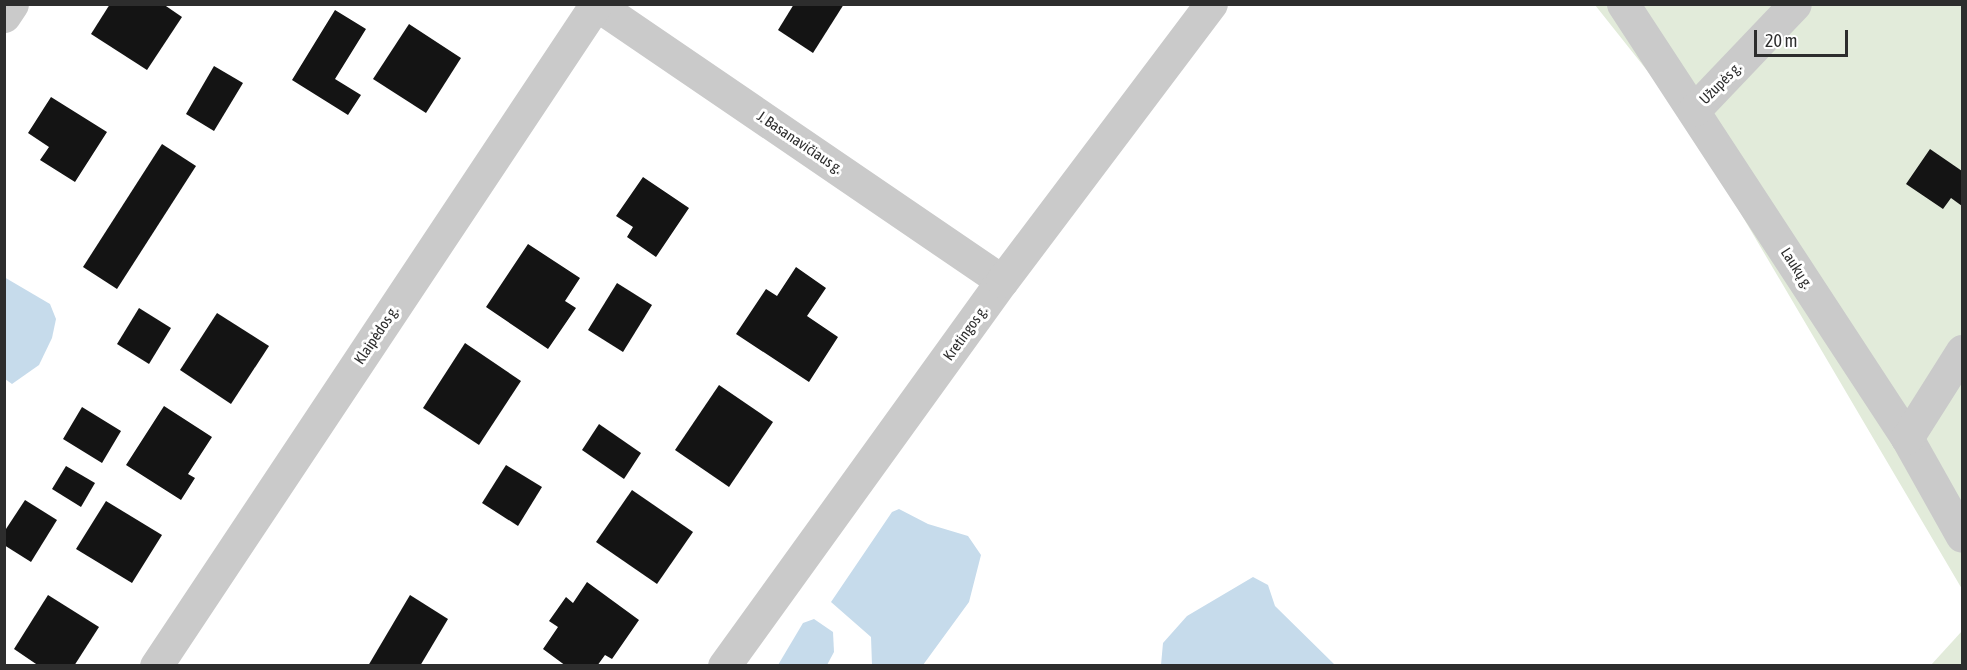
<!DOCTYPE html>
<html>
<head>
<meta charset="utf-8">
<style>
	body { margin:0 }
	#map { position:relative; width:1967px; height:670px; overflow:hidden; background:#fff; font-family:"Asap Condensed",sans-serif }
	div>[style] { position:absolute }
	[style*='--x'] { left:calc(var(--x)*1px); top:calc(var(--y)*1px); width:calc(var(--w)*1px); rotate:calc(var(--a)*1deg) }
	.green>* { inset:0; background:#e2ebda }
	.water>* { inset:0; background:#c6dbeb }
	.building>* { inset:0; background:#141414 }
	.minor>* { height:33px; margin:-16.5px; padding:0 16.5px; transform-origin:16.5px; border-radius:16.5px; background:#cacaca }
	span { translate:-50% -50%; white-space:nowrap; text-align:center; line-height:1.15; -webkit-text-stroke:6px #fff; paint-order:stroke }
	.street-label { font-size:15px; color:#2d2d2d }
	.frame { position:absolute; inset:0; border:6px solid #2d2d2d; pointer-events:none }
	.scale { position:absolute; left:1754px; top:30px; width:94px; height:27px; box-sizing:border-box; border:3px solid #2d2d2d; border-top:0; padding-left:8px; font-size:18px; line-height:21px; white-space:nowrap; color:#2d2d2d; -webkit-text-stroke:4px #fff; paint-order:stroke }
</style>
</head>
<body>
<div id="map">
	<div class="green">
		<div style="clip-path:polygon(1595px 5px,1962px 5px,1962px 589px,1684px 117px)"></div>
		<div style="clip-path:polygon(1962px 631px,1962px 665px,1931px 665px)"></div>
	</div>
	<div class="water">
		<div style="clip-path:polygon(4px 277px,50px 304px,56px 319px,52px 338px,39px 365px,12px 384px,5px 379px)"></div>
		<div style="clip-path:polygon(899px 509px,928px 524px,968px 536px,981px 555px,969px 602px,923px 665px,872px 665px,871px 637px,831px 602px,892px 512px)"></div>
		<div style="clip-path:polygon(1253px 577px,1268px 585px,1275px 606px,1335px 665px,1161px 665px,1163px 643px,1187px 616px)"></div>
		<div style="clip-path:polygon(814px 619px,833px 632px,834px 652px,827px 665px,778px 665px,803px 623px)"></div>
	</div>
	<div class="building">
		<div style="clip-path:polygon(110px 4px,163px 4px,182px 17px,147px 70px,91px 34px)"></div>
		<div style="clip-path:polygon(794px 4px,844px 4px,813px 53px,778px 30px)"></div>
		<div style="clip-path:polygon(335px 10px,366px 29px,335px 79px,361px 95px,348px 115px,292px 80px)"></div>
		<div style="clip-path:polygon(409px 24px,461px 58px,426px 113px,373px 79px)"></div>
		<div style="clip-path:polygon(214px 66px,243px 83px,214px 131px,186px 114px)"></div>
		<div style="clip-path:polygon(51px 97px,107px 132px,75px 182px,40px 160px,49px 147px,28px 133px)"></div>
		<div style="clip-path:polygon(162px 144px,196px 166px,117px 289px,83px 267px)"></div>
		<div style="clip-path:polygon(1930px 149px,1962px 171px,1962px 206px,1951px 198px,1943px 209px,1906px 184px)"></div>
		<div style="clip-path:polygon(643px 177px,689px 208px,656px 257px,627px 237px,633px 227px,616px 216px)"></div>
		<div style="clip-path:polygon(528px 244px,580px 278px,565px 301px,576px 308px,548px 349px,486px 307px)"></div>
		<div style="clip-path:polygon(796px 267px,826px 288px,807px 316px,838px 337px,809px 382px,736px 334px,766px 289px,777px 296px)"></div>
		<div style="clip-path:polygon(617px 283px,652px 305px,623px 352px,588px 330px)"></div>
		<div style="clip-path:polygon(139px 308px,171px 328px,149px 364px,117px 344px)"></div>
		<div style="clip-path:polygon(217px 313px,269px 346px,231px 404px,180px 370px)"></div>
		<div style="clip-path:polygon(465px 343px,521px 381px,479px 445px,423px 408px)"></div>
		<div style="clip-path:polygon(719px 385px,773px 422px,729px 487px,675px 450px)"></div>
		<div style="clip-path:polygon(164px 406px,212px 437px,188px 474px,195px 478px,181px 500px,126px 465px)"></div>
		<div style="clip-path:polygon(82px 407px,121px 431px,102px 463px,63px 439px)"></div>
		<div style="clip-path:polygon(599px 424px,641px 453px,624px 479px,582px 450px)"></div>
		<div style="clip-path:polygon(506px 465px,542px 487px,518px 526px,482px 503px)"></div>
		<div style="clip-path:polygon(66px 466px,95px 483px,81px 507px,52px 489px)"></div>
		<div style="clip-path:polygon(632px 490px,693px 532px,657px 584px,596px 542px)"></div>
		<div style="clip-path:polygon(25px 500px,57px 520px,31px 562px,4px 545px,4px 532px)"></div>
		<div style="clip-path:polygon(106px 501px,162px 535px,132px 583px,76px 549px)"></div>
		<div style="clip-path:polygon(587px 582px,639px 620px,612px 659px,605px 655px,597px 666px,566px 666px,543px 649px,558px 627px,549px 621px,566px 597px,573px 603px)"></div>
		<div style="clip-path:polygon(48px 595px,99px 627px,74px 666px,39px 666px,14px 649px)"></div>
		<div style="clip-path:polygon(410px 595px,448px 619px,420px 666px,368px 666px)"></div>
	</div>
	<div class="minor">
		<div style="--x:596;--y:4;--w:491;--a:34.3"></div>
		<div style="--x:1623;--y:4;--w:519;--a:56.8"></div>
		<div style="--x:1907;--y:438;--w:112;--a:60.7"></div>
		<div style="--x:4;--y:16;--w:14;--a:-56"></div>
		<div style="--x:1694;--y:110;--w:146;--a:-46.4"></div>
		<div style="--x:1907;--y:438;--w:103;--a:-57.7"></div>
		<div style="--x:156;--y:666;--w:795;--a:-56.39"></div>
		<div style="--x:724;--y:666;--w:475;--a:-54.2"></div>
		<div style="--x:1002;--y:281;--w:347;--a:-53"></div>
	</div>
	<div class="street-label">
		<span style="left:1720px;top:83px;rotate:-45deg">Užupės g.</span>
		<span style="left:800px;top:142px;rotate:34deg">J. Basanavičiaus g.</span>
		<span style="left:1797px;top:268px;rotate:57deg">Laukų g.</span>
		<span style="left:965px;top:333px;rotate:-54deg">Kretingos g.</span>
		<span style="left:376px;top:335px;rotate:-56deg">Klaipėdos g.</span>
	</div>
	<div class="frame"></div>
	<div class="scale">20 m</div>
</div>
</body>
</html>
